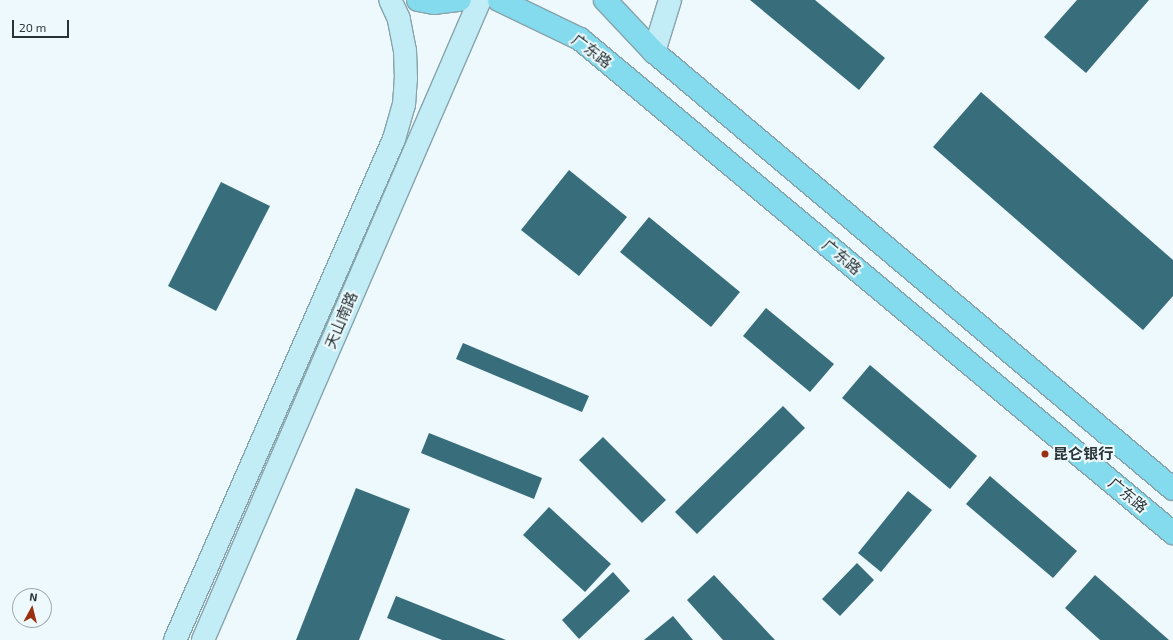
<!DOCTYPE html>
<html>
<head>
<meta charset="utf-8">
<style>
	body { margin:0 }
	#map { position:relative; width:1173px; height:640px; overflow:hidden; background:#edf9fc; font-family:"Exo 2","Noto Sans SC",sans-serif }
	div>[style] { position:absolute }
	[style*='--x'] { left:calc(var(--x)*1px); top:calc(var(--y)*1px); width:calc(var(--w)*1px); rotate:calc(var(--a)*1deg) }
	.building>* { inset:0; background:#386d7b }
	.roads { filter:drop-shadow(1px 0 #87a3ab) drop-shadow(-1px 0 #87a3ab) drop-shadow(0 1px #87a3ab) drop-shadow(0 -1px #87a3ab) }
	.secondary>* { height:22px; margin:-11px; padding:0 11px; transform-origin:11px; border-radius:11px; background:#c2edf7 }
	.primary>* { height:22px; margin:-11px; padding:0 11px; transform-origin:11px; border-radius:11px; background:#84dbee }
	.dots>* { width:11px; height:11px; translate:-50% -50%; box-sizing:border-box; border:2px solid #edf9fc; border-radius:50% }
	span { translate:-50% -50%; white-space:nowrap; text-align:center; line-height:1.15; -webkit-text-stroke:4px #edf9fc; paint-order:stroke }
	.street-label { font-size:15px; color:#283336 }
	.poi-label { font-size:15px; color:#283336; font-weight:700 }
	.left { translate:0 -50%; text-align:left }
	.north { position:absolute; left:12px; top:588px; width:40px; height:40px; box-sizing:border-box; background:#edf9fc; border:1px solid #9eaaad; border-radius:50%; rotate:7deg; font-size:11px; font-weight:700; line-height:16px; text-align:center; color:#283336 }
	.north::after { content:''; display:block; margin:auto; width:14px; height:18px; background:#993111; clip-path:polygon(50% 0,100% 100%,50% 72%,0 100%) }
	.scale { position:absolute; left:12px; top:20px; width:57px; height:18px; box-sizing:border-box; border:2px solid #283336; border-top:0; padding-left:5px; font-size:12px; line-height:14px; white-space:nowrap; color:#283336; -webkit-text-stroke:3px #edf9fc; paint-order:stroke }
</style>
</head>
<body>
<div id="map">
	<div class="building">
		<div style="clip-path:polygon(750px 0,815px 0,885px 58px,859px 90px)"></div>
		<div style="clip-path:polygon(1077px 0,1149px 0,1086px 73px,1044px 37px)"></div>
		<div style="clip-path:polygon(981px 92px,1173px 260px,1173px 296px,1143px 330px,933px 147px)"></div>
		<div style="clip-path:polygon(569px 170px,627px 217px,579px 276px,521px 230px)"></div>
		<div style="clip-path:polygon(221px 182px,270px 206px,216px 311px,168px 286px)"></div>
		<div style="clip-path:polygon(649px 217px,740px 292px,711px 327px,620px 252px)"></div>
		<div style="clip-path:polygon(766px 308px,834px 364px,810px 392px,743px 336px)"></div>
		<div style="clip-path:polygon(463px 343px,589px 396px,582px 412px,456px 359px)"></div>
		<div style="clip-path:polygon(870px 365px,977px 456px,950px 489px,842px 398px)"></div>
		<div style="clip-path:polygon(783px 406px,805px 428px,697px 534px,675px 512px)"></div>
		<div style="clip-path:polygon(429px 433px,542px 478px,534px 499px,421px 453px)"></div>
		<div style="clip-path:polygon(603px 437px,666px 500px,642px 523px,579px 460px)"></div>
		<div style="clip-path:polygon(990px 476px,1077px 551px,1053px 578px,966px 504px)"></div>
		<div style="clip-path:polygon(356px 488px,410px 509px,359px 640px,296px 640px)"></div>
		<div style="clip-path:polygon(908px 491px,932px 510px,881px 572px,858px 553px)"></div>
		<div style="clip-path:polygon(549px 507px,611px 564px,585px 592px,523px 535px)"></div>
		<div style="clip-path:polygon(857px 563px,874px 580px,840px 616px,822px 599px)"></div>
		<div style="clip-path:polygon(613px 572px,630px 591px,579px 639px,562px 620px)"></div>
		<div style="clip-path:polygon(714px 575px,775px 640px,723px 640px,687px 600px)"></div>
		<div style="clip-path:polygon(1095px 575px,1169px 640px,1100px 640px,1065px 608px)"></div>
		<div style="clip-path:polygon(396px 596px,506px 640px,442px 640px,387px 618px)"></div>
		<div style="clip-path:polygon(673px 616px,693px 640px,644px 640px)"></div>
	</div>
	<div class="roads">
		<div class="secondary">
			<div style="--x:654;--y:52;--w:54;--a:-72.9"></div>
			<div style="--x:175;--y:640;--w:547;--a:-66.39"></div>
			<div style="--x:394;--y:139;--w:35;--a:-74"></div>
			<div style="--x:404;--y:105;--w:26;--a:-86"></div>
			<div style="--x:406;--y:79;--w:28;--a:-92"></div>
			<div style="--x:405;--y:51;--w:33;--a:-101"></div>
			<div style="--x:399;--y:19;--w:21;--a:-115"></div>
			<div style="--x:203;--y:640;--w:697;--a:-66.6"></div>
		</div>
		<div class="primary">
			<div style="--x:418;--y:0;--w:16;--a:11"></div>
			<div style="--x:434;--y:3;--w:26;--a:-7"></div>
			<div style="--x:499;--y:0;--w:90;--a:25.7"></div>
			<div style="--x:580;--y:39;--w:772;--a:39.8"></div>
			<div style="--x:605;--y:0;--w:71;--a:46.7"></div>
			<div style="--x:654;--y:52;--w:678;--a:40.1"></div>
		</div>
	</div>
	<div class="dots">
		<div style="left:1045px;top:454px;background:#993111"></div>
	</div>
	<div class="street-label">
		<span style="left:592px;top:51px;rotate:37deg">广东路</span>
		<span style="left:842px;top:257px;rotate:40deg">广东路</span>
		<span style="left:341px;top:320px;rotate:-67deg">天山南路</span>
		<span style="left:1128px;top:495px;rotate:40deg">广东路</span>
	</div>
	<div class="poi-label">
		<span class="left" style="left:1053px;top:454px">昆仑银行</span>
	</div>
	<div class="north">N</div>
	<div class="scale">20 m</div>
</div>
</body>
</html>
